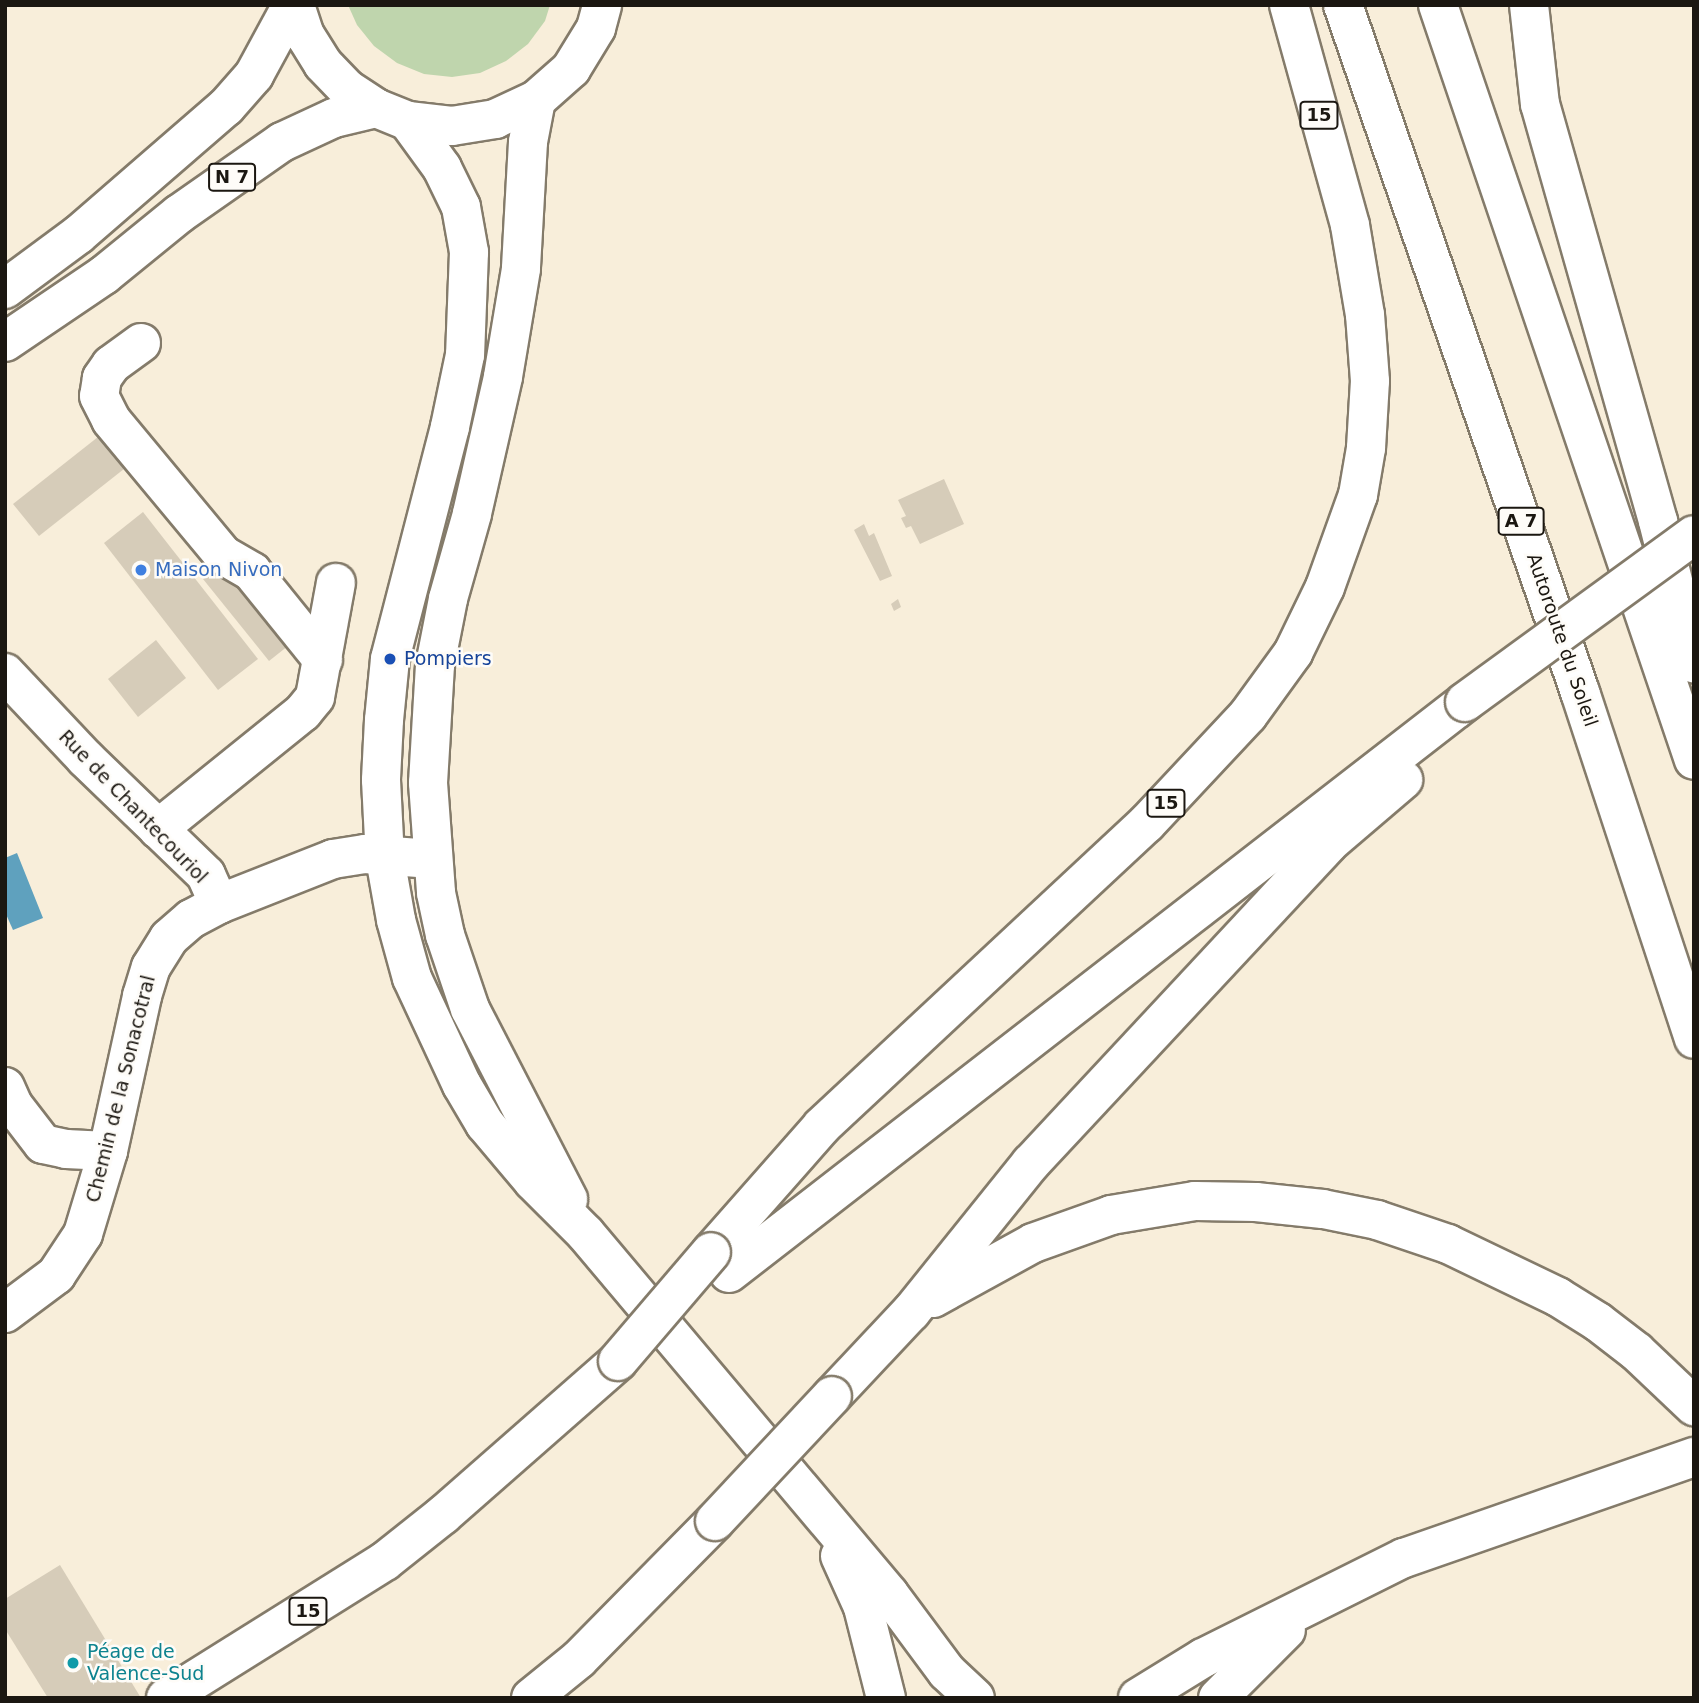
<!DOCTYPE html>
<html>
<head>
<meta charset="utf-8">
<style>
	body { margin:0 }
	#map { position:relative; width:1699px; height:1703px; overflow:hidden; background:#f8eeda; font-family:"DejaVu Sans",sans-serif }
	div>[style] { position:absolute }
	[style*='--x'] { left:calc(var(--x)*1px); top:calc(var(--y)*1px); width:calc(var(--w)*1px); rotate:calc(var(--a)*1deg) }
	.green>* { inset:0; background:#bfd5ad }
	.water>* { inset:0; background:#5fa1be }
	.building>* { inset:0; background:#d6ccb9 }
	.roads { filter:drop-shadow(2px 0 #847b6a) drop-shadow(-2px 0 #847b6a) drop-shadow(0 2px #847b6a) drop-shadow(0 -2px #847b6a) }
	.minor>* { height:38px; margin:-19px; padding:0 19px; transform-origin:19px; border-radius:19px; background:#fff }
	.major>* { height:38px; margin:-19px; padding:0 19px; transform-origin:19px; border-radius:19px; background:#fff }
	.highway>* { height:38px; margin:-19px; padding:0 19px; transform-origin:19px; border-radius:19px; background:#fff }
	.bridges { filter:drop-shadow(2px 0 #847b6a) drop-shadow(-2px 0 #847b6a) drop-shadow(0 2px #847b6a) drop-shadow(0 -2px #847b6a) }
	.highway-bridge>* { height:38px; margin:-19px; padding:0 19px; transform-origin:19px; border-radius:19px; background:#fff }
	.dots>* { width:19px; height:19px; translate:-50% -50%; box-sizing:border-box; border:4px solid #fefcf8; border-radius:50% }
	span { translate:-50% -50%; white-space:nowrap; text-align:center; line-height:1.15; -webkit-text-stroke:5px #fefcf8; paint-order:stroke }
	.shield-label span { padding:2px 5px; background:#fefcf8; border:2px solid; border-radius:5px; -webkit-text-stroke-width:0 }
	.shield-label { font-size:18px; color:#1b1711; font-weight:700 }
	.shop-label { font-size:19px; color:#366cbe }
	.left { translate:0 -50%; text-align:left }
	.street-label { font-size:19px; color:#1b1711 }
	.transit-label { font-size:19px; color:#164399 }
	.culture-label { font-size:19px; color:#0d838f }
	.frame { position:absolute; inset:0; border:7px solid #1b1711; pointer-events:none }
</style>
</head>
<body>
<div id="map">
	<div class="green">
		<div style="clip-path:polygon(348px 5px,550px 5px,545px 21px,528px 44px,506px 61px,480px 73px,452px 77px,424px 74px,397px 63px,374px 46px,357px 25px)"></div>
	</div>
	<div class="water">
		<div style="clip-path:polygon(17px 853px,43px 918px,13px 930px,5px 912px,5px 858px)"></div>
	</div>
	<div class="building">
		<div style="clip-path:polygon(103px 433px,129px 465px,39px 536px,13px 504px)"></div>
		<div style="clip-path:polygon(944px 479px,964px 524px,920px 544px,911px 526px,906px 528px,901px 518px,906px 516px,898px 500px)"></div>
		<div style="clip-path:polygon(143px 512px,258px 659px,218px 690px,104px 543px)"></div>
		<div style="clip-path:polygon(864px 524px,869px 536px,874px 533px,892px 576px,880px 581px,854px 530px)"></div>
		<div style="clip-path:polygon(227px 559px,293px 642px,269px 661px,203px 579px)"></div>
		<div style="clip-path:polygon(898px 599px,901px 607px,894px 611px,891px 604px)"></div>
		<div style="clip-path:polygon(156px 640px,186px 678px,138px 717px,108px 679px)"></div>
		<div style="clip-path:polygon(60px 1565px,141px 1698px,48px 1698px,5px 1629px,5px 1599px)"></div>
	</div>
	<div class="roads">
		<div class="minor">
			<div style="--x:141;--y:343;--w:37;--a:144"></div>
			<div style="--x:111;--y:365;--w:16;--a:125"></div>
			<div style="--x:102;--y:378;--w:18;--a:99"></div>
			<div style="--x:99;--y:396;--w:27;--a:63"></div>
			<div style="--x:111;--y:420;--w:175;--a:50.3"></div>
			<div style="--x:223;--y:555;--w:34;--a:30"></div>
			<div style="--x:252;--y:572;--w:113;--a:51.1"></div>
			<div style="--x:5;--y:673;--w:117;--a:46.7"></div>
			<div style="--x:85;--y:758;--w:168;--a:44"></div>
			<div style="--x:206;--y:875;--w:32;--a:66"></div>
			<div style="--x:158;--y:829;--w:186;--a:-38.9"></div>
			<div style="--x:303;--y:712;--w:19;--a:-51"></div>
			<div style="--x:315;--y:697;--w:116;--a:-79.6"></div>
			<div style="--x:5;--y:1087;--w:20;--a:66"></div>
			<div style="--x:13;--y:1105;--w:49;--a:52.4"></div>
			<div style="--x:43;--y:1144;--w:24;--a:12"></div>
			<div style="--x:66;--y:1149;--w:42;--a:2.7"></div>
			<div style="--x:5;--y:1313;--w:64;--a:-36.7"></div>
			<div style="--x:56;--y:1275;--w:49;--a:-56.6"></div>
			<div style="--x:83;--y:1234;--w:87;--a:-73.2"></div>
			<div style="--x:108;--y:1151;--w:159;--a:-77.6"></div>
			<div style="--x:142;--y:996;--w:30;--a:-73"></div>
			<div style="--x:151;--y:967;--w:34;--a:-58"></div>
			<div style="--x:169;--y:938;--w:29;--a:-41"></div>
			<div style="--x:191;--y:919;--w:32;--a:-28"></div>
			<div style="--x:219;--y:904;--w:123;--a:-21.5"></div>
			<div style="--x:333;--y:859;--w:32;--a:-9"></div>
			<div style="--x:365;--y:854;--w:67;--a:4.3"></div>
		</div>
		<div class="major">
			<div style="--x:295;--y:5;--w:32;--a:72"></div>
			<div style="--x:305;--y:35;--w:34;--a:58"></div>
			<div style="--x:323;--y:64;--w:35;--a:46"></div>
			<div style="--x:347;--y:89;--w:35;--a:33"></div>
			<div style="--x:376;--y:108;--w:35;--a:22"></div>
			<div style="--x:408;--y:121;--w:44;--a:6.5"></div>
			<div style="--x:452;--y:126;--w:44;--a:-9.2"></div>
			<div style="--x:495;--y:119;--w:45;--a:-24.9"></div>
			<div style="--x:536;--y:100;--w:47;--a:-41.5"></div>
			<div style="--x:571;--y:69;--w:48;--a:-58.6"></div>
			<div style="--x:596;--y:28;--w:24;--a:-75"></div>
			<div style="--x:536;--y:100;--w:43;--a:100.8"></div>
			<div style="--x:528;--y:142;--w:127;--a:93.2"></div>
			<div style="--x:521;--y:269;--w:109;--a:99.5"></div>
			<div style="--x:503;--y:377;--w:140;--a:102.8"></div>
			<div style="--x:472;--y:514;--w:88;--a:105.8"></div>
			<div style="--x:448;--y:599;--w:67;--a:101.1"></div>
			<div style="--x:435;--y:665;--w:118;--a:93.4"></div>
			<div style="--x:428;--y:783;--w:110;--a:85.8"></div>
			<div style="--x:436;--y:893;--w:43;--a:77.9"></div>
			<div style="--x:445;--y:935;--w:78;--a:71.3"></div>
			<div style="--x:470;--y:1009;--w:214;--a:62.7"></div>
			<div style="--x:408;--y:121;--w:58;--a:54.1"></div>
			<div style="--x:442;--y:168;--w:43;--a:64"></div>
			<div style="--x:461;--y:207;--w:46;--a:79.9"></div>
			<div style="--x:469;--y:252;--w:103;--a:92.2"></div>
			<div style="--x:465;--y:355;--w:74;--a:101.8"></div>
			<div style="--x:450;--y:427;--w:240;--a:104.5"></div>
			<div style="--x:390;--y:659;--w:61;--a:95.6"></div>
			<div style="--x:384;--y:720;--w:60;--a:92.9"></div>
			<div style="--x:381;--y:780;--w:78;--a:87.1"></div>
			<div style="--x:385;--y:858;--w:63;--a:79.9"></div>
			<div style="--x:396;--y:920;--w:60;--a:74.6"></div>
			<div style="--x:412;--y:978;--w:118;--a:65"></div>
			<div style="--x:462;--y:1085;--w:45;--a:59.5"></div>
			<div style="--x:485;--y:1124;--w:75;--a:49.9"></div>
			<div style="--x:533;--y:1181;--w:74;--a:45"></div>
			<div style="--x:585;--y:1233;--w:472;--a:49.9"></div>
			<div style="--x:889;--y:1594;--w:97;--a:53.4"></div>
			<div style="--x:947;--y:1672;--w:38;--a:43"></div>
			<div style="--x:5;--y:289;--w:91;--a:-36.5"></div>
			<div style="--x:78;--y:235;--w:196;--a:-40.9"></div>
			<div style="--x:226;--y:107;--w:43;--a:-48.8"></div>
			<div style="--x:254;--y:75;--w:80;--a:-61.5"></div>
			<div style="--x:5;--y:342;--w:120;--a:-34.1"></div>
			<div style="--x:104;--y:275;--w:97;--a:-39.1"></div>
			<div style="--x:179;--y:214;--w:126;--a:-35"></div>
			<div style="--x:282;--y:142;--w:57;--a:-24.8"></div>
			<div style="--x:334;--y:118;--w:43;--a:-13.4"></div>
			<div style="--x:840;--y:1556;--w:56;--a:65.7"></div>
			<div style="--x:863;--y:1607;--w:94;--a:75.8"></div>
			<div style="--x:1138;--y:1698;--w:76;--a:-31.6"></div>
			<div style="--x:1203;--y:1658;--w:225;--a:-26.5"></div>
			<div style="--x:1404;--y:1558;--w:307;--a:-19.2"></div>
			<div style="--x:1218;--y:1698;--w:96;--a:-45"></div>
		</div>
		<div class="highway">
			<div style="--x:1343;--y:5;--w:727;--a:70.97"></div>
			<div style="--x:1580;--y:692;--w:365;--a:71.8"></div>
			<div style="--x:1438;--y:5;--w:797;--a:71.27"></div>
			<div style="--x:1529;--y:5;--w:100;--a:83.7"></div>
			<div style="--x:1540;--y:104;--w:433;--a:74.2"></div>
			<div style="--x:1658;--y:521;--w:147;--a:75.9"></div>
			<div style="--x:711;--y:1252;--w:168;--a:-48.6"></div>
			<div style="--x:822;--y:1126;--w:443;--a:-43"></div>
			<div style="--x:1146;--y:824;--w:149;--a:-46.9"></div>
			<div style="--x:1248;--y:715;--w:77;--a:-54"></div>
			<div style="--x:1293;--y:653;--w:73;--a:-64.1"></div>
			<div style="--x:1325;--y:587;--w:98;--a:-70.3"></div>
			<div style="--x:1358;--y:495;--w:48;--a:-80.3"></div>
			<div style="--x:1366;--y:448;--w:67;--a:-86.6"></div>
			<div style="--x:1370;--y:381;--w:66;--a:-94.3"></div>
			<div style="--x:1365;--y:315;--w:91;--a:-99.5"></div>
			<div style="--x:1350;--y:225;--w:228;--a:-105.5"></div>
			<div style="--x:729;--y:1273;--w:932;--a:-37.8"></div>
			<div style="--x:933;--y:1298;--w:114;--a:-28.8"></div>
			<div style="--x:1033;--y:1243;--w:83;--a:-19.7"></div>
			<div style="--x:1111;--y:1215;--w:85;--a:-9.5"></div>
			<div style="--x:1195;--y:1201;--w:61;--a:0.9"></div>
			<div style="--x:1256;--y:1202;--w:67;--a:6"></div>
			<div style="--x:1323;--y:1209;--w:55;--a:11.5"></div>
			<div style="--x:1377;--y:1220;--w:75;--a:18.7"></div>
			<div style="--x:1448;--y:1244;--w:122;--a:25.7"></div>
			<div style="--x:1558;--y:1297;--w:47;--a:32"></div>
			<div style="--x:1598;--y:1322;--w:49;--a:37.6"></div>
			<div style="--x:1637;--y:1352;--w:79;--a:43.5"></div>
			<div style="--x:832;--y:1396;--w:115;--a:-46.8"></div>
			<div style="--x:911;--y:1312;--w:191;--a:-51.2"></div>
			<div style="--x:1031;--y:1163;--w:436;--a:-47"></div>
			<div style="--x:1328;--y:844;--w:99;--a:-40.5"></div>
			<div style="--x:166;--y:1698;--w:258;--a:-32"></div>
			<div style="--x:385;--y:1561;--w:74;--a:-38.4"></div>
			<div style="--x:443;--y:1515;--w:233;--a:-41.3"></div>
			<div style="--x:531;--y:1698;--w:62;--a:-39.1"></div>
			<div style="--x:579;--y:1659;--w:194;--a:-45.4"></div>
		</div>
	</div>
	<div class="bridges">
		<div class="highway-bridge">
			<div style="--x:1465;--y:702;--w:283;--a:-36.1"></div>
			<div style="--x:618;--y:1361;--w:143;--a:-49.5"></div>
			<div style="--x:715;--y:1521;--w:171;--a:-46.9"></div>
		</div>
	</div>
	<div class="dots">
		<div style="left:141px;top:570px;background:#3f7fe0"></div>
		<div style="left:390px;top:659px;background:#1a4fb4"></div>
		<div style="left:73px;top:1663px;background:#0f9aa8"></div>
	</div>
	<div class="shield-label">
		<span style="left:1319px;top:115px">15</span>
		<span style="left:232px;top:177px">N 7</span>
		<span style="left:1521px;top:521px">A 7</span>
		<span style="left:1166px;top:803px">15</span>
		<span style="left:308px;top:1611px">15</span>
	</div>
	<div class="shop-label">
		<span class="left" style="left:155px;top:570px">Maison Nivon</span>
	</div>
	<div class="street-label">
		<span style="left:1562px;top:640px;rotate:71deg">Autoroute du Soleil</span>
		<span style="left:133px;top:807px;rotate:46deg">Rue de Chantecouriol</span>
		<span style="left:121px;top:1089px;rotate:-76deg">Chemin de la Sonacotral</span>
	</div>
	<div class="transit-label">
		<span class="left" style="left:404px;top:659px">Pompiers</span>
	</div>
	<div class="culture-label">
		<span class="left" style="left:87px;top:1663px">Péage de<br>Valence-Sud</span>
	</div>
	<div class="frame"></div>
</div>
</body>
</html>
